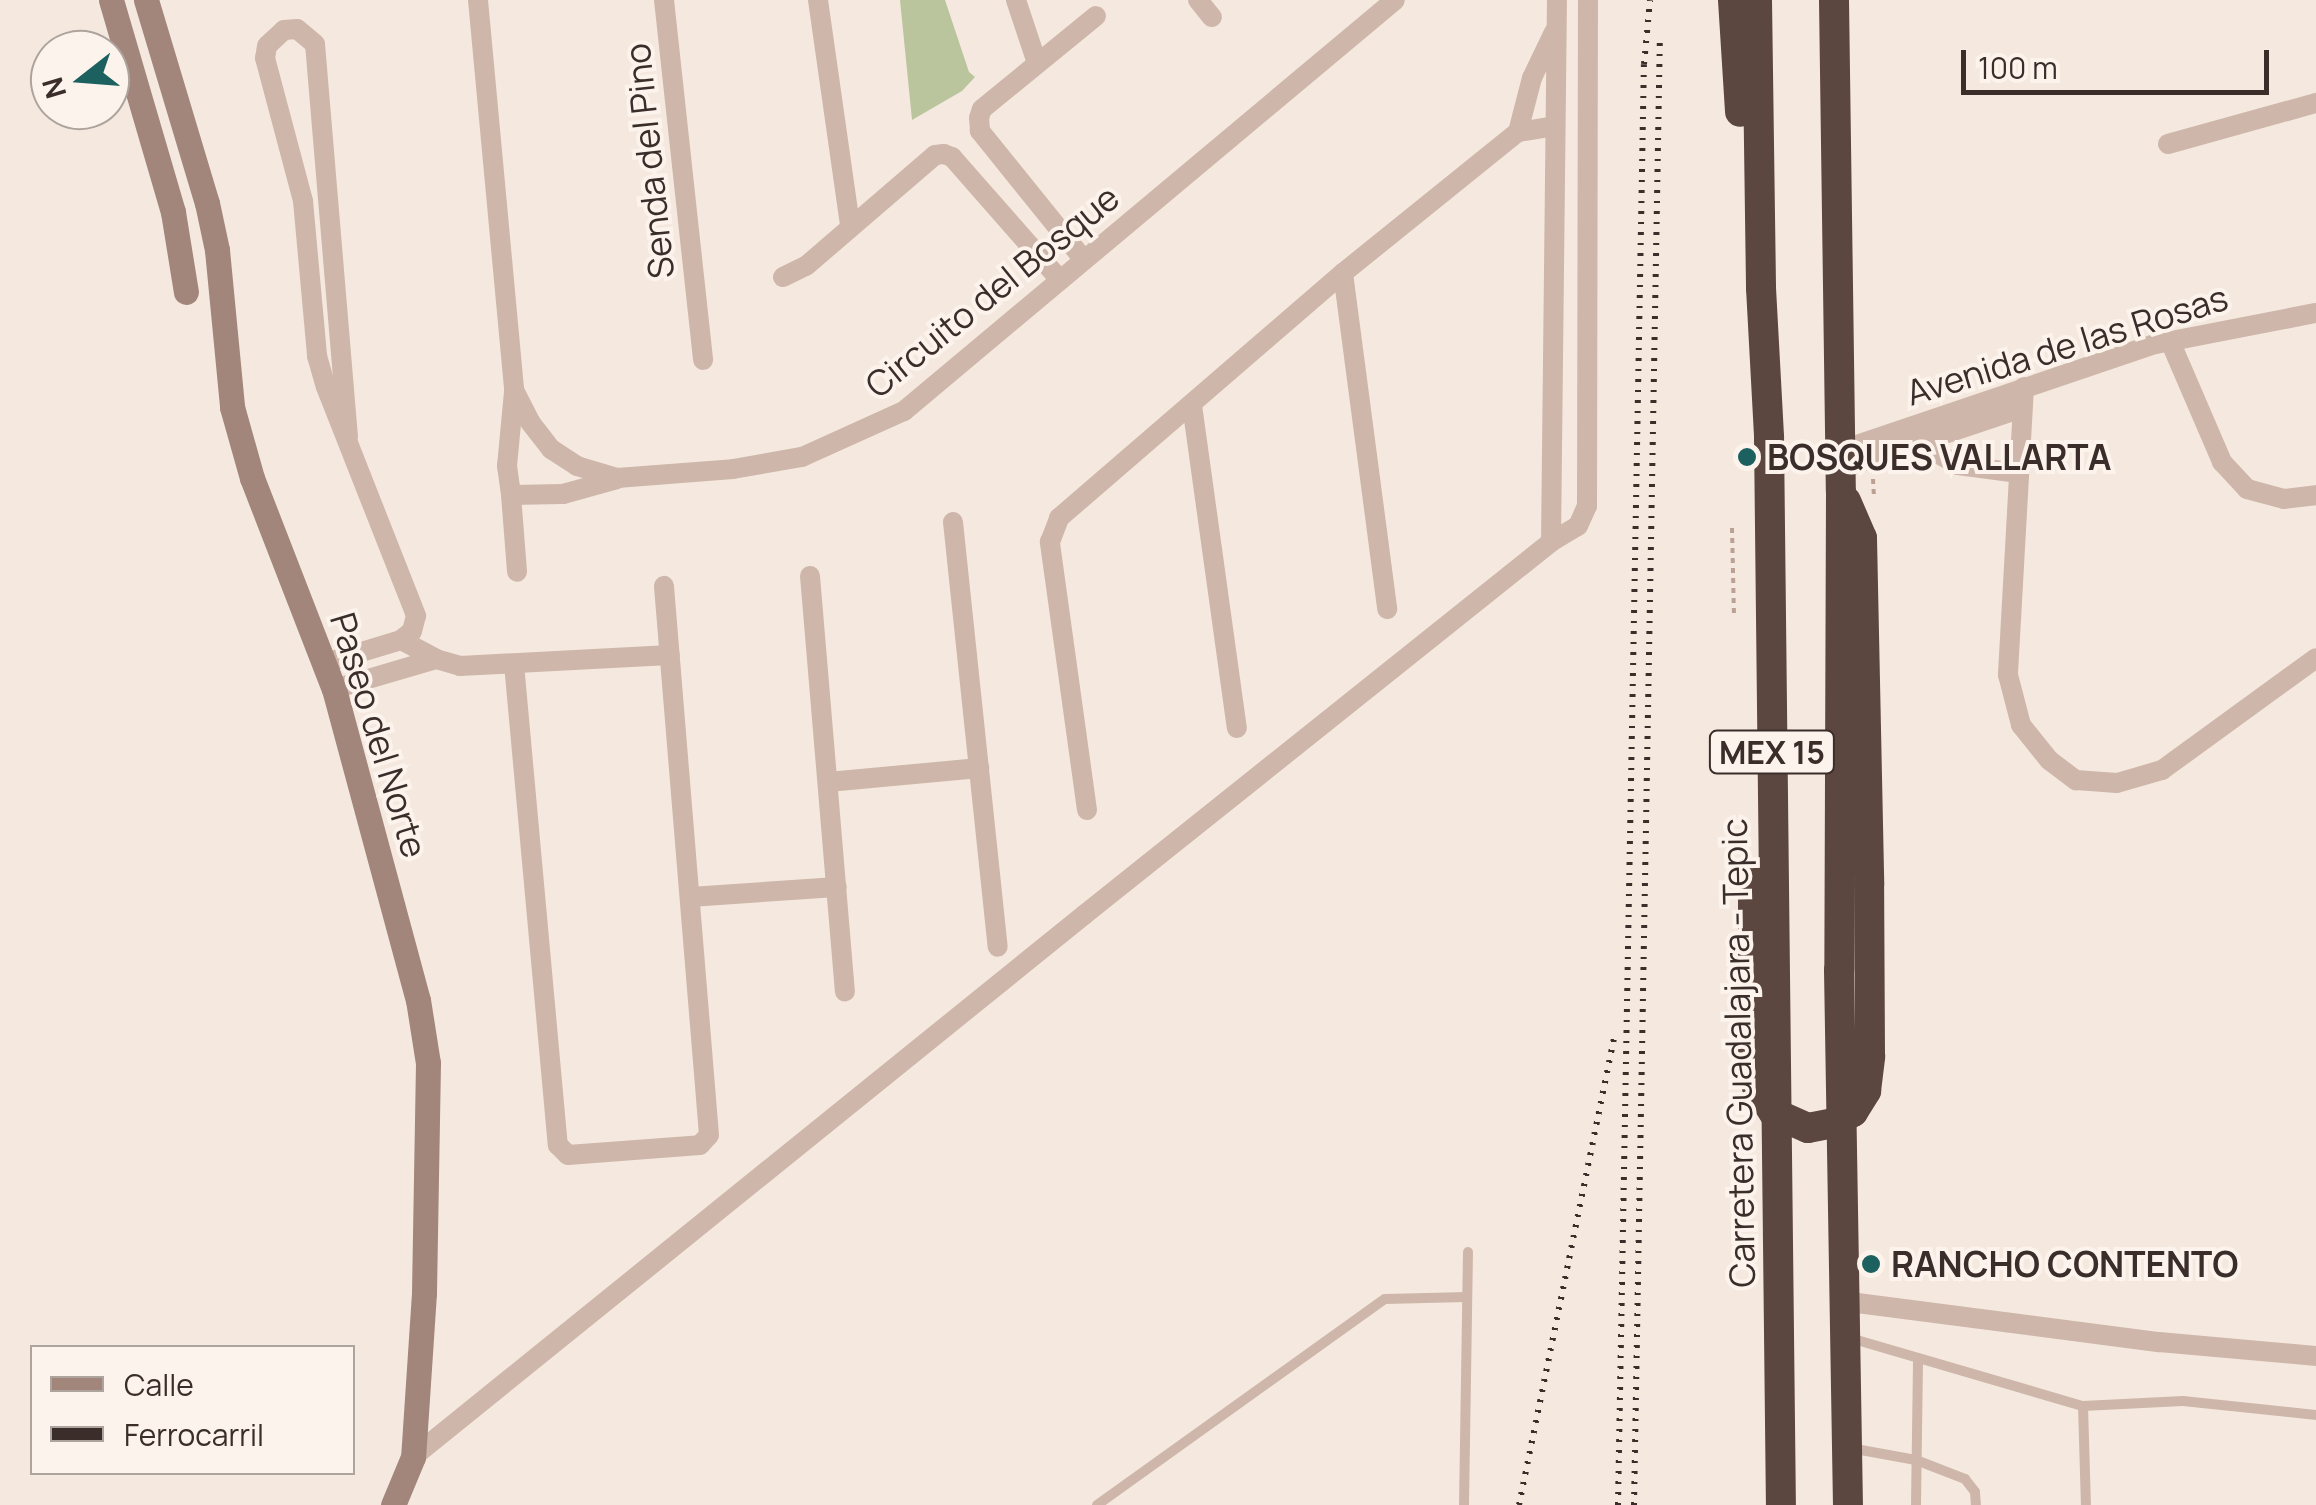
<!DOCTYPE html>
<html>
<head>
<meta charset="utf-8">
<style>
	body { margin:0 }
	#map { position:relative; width:2316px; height:1505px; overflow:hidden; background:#f5e9df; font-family:Manrope,sans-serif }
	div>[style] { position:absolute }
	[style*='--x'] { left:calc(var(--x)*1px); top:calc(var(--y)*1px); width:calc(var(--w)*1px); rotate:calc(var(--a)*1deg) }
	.green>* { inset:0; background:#bbc59d }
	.path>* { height:4px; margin-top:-2px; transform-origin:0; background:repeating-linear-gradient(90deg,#baa194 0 5px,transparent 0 10px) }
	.lane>* { height:10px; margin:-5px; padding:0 5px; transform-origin:5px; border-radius:5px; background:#ceb7aa }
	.street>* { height:20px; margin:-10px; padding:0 10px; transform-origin:10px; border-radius:10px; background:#ceb7aa }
	.secondary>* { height:25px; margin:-12.5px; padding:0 12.5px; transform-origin:12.5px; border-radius:12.5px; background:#a2867b }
	.highway>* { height:30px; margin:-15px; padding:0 15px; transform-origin:15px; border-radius:15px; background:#5c4740 }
	.rail>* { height:6px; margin-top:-3px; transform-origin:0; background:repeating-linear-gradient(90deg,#3b2e2a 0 2.5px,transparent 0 10.5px) }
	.highway-bridge>* { height:30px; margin:-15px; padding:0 15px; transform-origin:15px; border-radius:15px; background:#5c4740 }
	.dots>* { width:28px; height:28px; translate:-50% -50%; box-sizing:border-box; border:5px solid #fbf3ec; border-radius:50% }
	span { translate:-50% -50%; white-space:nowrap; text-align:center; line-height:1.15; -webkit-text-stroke:8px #fbf3ec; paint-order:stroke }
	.shield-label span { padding:2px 8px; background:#fbf3ec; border:2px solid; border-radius:8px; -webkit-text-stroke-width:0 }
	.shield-label { font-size:32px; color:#3b2e2a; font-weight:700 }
	.street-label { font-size:35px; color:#3b2e2a }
	.poi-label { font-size:35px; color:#3b2e2a; font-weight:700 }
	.left { translate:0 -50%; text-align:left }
	.legend { position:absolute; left:30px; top:1345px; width:325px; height:130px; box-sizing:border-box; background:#fbf3ec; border:2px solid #aea49e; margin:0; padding:12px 18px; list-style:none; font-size:30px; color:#3b2e2a }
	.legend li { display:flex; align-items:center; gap:20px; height:50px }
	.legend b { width:50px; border:2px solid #aea49e }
	.north { position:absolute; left:30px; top:30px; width:100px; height:100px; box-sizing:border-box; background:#fbf3ec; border:2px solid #aea49e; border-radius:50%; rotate:253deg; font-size:28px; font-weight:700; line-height:40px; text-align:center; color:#3b2e2a }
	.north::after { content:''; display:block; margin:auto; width:35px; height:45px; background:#1c605f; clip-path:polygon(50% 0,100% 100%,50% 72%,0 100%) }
	.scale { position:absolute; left:1961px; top:50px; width:308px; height:45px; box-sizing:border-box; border:5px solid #3b2e2a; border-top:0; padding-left:12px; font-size:30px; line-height:35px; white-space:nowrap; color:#3b2e2a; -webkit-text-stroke:8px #fbf3ec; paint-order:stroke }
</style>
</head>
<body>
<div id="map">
	<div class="green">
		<div style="clip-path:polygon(900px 0,945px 0,969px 72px,975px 77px,962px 91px,912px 120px)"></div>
	</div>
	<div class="path">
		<div style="--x:1873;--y:479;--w:20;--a:87"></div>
		<div style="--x:1732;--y:528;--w:86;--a:88.7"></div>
	</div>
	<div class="lane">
		<div style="--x:1850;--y:1338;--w:243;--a:16.3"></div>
		<div style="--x:2083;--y:1406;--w:100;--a:-2.9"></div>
		<div style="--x:2183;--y:1401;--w:134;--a:6"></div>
		<div style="--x:2083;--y:1406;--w:99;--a:88.3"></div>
		<div style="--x:1850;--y:1448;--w:67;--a:10.3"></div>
		<div style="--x:1916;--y:1460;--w:53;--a:21.2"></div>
		<div style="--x:1965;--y:1479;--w:16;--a:52"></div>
		<div style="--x:1975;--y:1492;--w:13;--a:86"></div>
		<div style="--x:1097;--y:1505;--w:354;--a:-35.6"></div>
		<div style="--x:1385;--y:1299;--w:82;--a:-1.4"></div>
		<div style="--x:1464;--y:1505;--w:253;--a:-89.1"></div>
		<div style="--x:1916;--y:1505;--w:147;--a:-89.2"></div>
	</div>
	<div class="street">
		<div style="--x:478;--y:0;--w:392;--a:84.7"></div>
		<div style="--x:514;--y:390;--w:36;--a:63"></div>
		<div style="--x:530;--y:422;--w:34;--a:52"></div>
		<div style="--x:551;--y:449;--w:31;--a:33"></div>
		<div style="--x:577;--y:466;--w:42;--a:16.7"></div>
		<div style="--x:617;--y:478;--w:116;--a:-4.4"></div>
		<div style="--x:733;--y:469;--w:70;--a:-9.9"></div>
		<div style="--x:802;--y:457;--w:112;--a:-24.3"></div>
		<div style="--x:904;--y:411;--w:640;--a:-39.93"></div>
		<div style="--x:664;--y:0;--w:362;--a:83.8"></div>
		<div style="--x:818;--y:0;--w:227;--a:81.9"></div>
		<div style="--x:1016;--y:0;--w:66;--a:71.6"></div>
		<div style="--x:1198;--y:0;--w:22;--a:51"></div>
		<div style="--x:1518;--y:132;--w:56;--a:-75.5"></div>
		<div style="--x:1532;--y:78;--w:51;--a:-64.4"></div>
		<div style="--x:2168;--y:144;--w:154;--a:-15.5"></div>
		<div style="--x:1084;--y:260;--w:166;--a:-128.9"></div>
		<div style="--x:980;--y:131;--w:13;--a:-94"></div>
		<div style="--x:979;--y:118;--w:9;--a:-72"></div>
		<div style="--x:982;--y:109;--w:147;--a:-39.2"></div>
		<div style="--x:1343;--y:273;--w:339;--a:82.5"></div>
		<div style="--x:783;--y:277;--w:25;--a:-26"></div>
		<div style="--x:806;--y:266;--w:170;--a:-40.7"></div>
		<div style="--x:935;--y:155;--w:9;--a:-6"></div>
		<div style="--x:944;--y:154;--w:9;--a:21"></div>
		<div style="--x:952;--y:157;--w:164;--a:48.7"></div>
		<div style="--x:2170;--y:341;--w:132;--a:66.7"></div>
		<div style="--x:2222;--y:462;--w:37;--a:47"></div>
		<div style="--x:2247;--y:489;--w:38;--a:15"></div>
		<div style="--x:2284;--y:499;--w:32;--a:-7"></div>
		<div style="--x:2024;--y:387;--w:288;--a:93.2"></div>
		<div style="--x:2008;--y:675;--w:52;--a:75.4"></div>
		<div style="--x:2021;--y:725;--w:45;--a:51.3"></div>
		<div style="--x:2049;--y:760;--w:34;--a:37"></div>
		<div style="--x:2076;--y:780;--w:41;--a:4.2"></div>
		<div style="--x:2117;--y:783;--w:47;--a:-16.1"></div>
		<div style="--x:2162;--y:770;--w:190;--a:-36"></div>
		<div style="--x:514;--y:392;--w:74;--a:95.4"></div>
		<div style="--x:507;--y:466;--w:29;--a:82"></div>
		<div style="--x:511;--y:495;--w:52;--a:-1.1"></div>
		<div style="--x:563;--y:494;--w:56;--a:-15.5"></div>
		<div style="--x:1192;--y:405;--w:326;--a:82.1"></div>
		<div style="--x:348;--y:437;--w:394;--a:-94.8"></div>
		<div style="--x:315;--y:44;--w:23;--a:-140"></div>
		<div style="--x:297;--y:29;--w:13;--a:176"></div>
		<div style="--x:284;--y:30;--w:23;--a:137"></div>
		<div style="--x:267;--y:46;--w:12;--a:99"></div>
		<div style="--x:265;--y:58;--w:148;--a:75.1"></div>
		<div style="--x:303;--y:201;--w:156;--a:84.8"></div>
		<div style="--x:317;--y:356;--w:32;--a:74"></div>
		<div style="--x:326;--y:387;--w:246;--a:68.5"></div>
		<div style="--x:416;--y:616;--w:16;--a:105"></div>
		<div style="--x:412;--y:631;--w:14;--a:141"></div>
		<div style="--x:1919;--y:443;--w:45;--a:29.4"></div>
		<div style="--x:1958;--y:465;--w:61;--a:7.6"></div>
		<div style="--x:1839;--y:451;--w:335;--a:-18.7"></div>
		<div style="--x:2156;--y:344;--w:163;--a:-11"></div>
		<div style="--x:1840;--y:469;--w:192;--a:-18.5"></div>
		<div style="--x:511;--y:495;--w:77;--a:85.5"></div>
		<div style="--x:953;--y:522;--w:427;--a:84"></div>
		<div style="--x:1551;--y:542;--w:542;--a:-89.37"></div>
		<div style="--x:810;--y:576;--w:417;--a:85.2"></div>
		<div style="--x:325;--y:663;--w:79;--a:-16.8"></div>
		<div style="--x:401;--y:640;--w:40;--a:28"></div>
		<div style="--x:436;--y:659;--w:25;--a:16"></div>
		<div style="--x:460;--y:666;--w:210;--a:-3"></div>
		<div style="--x:514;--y:664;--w:483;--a:84.8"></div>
		<div style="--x:558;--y:1145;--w:14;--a:45"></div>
		<div style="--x:568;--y:1155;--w:132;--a:-4.3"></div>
		<div style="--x:700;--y:1145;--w:13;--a:-48"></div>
		<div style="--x:709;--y:1135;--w:551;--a:-94.69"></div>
		<div style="--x:334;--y:689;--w:106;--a:-16.4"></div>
		<div style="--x:828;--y:782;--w:152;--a:-5.3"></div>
		<div style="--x:1087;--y:810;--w:271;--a:-97.9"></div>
		<div style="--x:1050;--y:542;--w:26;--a:-69"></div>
		<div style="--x:1059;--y:518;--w:375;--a:-40.8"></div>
		<div style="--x:1343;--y:273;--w:225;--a:-38.9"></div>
		<div style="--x:1518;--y:132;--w:37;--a:-9"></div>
		<div style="--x:690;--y:897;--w:147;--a:-3.9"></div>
		<div style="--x:1842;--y:1301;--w:320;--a:7.4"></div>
		<div style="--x:2159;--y:1342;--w:158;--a:5.1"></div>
		<div style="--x:413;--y:1457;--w:863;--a:-38.93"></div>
		<div style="--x:1084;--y:915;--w:598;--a:-38.61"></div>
		<div style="--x:1551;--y:542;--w:31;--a:-31"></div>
		<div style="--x:1578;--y:526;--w:22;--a:-66"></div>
		<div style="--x:1587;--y:506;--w:506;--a:-89.89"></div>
	</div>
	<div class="secondary">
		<div style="--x:111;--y:0;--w:221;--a:73.7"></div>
		<div style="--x:173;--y:212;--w:81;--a:80.8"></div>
		<div style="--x:146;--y:0;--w:212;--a:73.3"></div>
		<div style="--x:207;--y:203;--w:48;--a:78"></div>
		<div style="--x:217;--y:250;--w:158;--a:84.5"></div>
		<div style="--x:232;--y:407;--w:74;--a:74.3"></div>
		<div style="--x:252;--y:478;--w:226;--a:68.8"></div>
		<div style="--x:334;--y:689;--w:322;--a:74.9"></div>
		<div style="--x:418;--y:1000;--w:64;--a:81"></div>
		<div style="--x:428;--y:1063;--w:230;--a:91"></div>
		<div style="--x:424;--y:1293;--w:164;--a:93.8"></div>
		<div style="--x:413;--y:1457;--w:52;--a:112.6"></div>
	</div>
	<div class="highway">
		<div style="--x:1733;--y:0;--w:112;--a:86.4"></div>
		<div style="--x:1757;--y:0;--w:288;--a:89.2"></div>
		<div style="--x:1761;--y:288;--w:150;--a:86.9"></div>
		<div style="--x:1769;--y:438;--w:1067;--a:89.36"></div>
		<div style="--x:1834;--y:0;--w:492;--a:89.2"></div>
		<div style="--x:1841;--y:492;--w:478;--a:90.2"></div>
		<div style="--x:1839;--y:970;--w:535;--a:89.04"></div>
		<div style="--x:1846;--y:501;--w:40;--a:66.6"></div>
		<div style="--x:1862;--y:538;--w:346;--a:88.8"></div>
	</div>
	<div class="rail">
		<div style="--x:1519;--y:1505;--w:480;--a:-78.5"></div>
		<div style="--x:1618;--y:1505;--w:1441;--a:-88.97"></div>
		<div style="--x:1644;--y:64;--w:64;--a:-84.6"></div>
		<div style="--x:1634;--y:1505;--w:1470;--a:-88.99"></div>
	</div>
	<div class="highway-bridge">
		<div style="--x:1753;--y:882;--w:177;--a:90"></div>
		<div style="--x:1753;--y:1059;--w:28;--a:82"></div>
		<div style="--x:1757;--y:1087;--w:31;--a:57"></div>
		<div style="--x:1774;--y:1113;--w:37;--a:24"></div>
		<div style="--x:1808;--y:1128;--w:25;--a:-11"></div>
		<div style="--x:1833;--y:1123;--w:23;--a:-29"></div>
		<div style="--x:1853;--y:1112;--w:25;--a:-58"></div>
		<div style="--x:1866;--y:1091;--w:35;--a:-83"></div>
		<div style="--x:1870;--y:1056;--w:172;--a:-90.3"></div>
	</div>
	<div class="dots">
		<div style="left:1747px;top:457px;background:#1c605f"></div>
		<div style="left:1871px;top:1264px;background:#1c605f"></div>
	</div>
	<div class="shield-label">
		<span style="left:1772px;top:752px">MEX 15</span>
	</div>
	<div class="street-label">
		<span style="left:649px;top:161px;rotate:-96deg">Senda del Pino</span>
		<span style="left:992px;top:291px;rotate:-39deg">Circuito del Bosque</span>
		<span style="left:2067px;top:345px;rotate:-17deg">Avenida de las Rosas</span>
		<span style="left:379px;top:735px;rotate:73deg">Paseo del Norte</span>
		<span style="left:1738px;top:1053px;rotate:-91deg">Carretera Guadalajara - Tepic</span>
	</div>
	<div class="poi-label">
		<span class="left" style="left:1767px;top:457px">BOSQUES VALLARTA</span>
		<span class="left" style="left:1891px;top:1264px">RANCHO CONTENTO</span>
	</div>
	<ul class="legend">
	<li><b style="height:12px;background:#a2867b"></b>Calle</li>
	<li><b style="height:12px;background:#3b2e2a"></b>Ferrocarril</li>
	</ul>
	<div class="north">N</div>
	<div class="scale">100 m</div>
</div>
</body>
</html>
